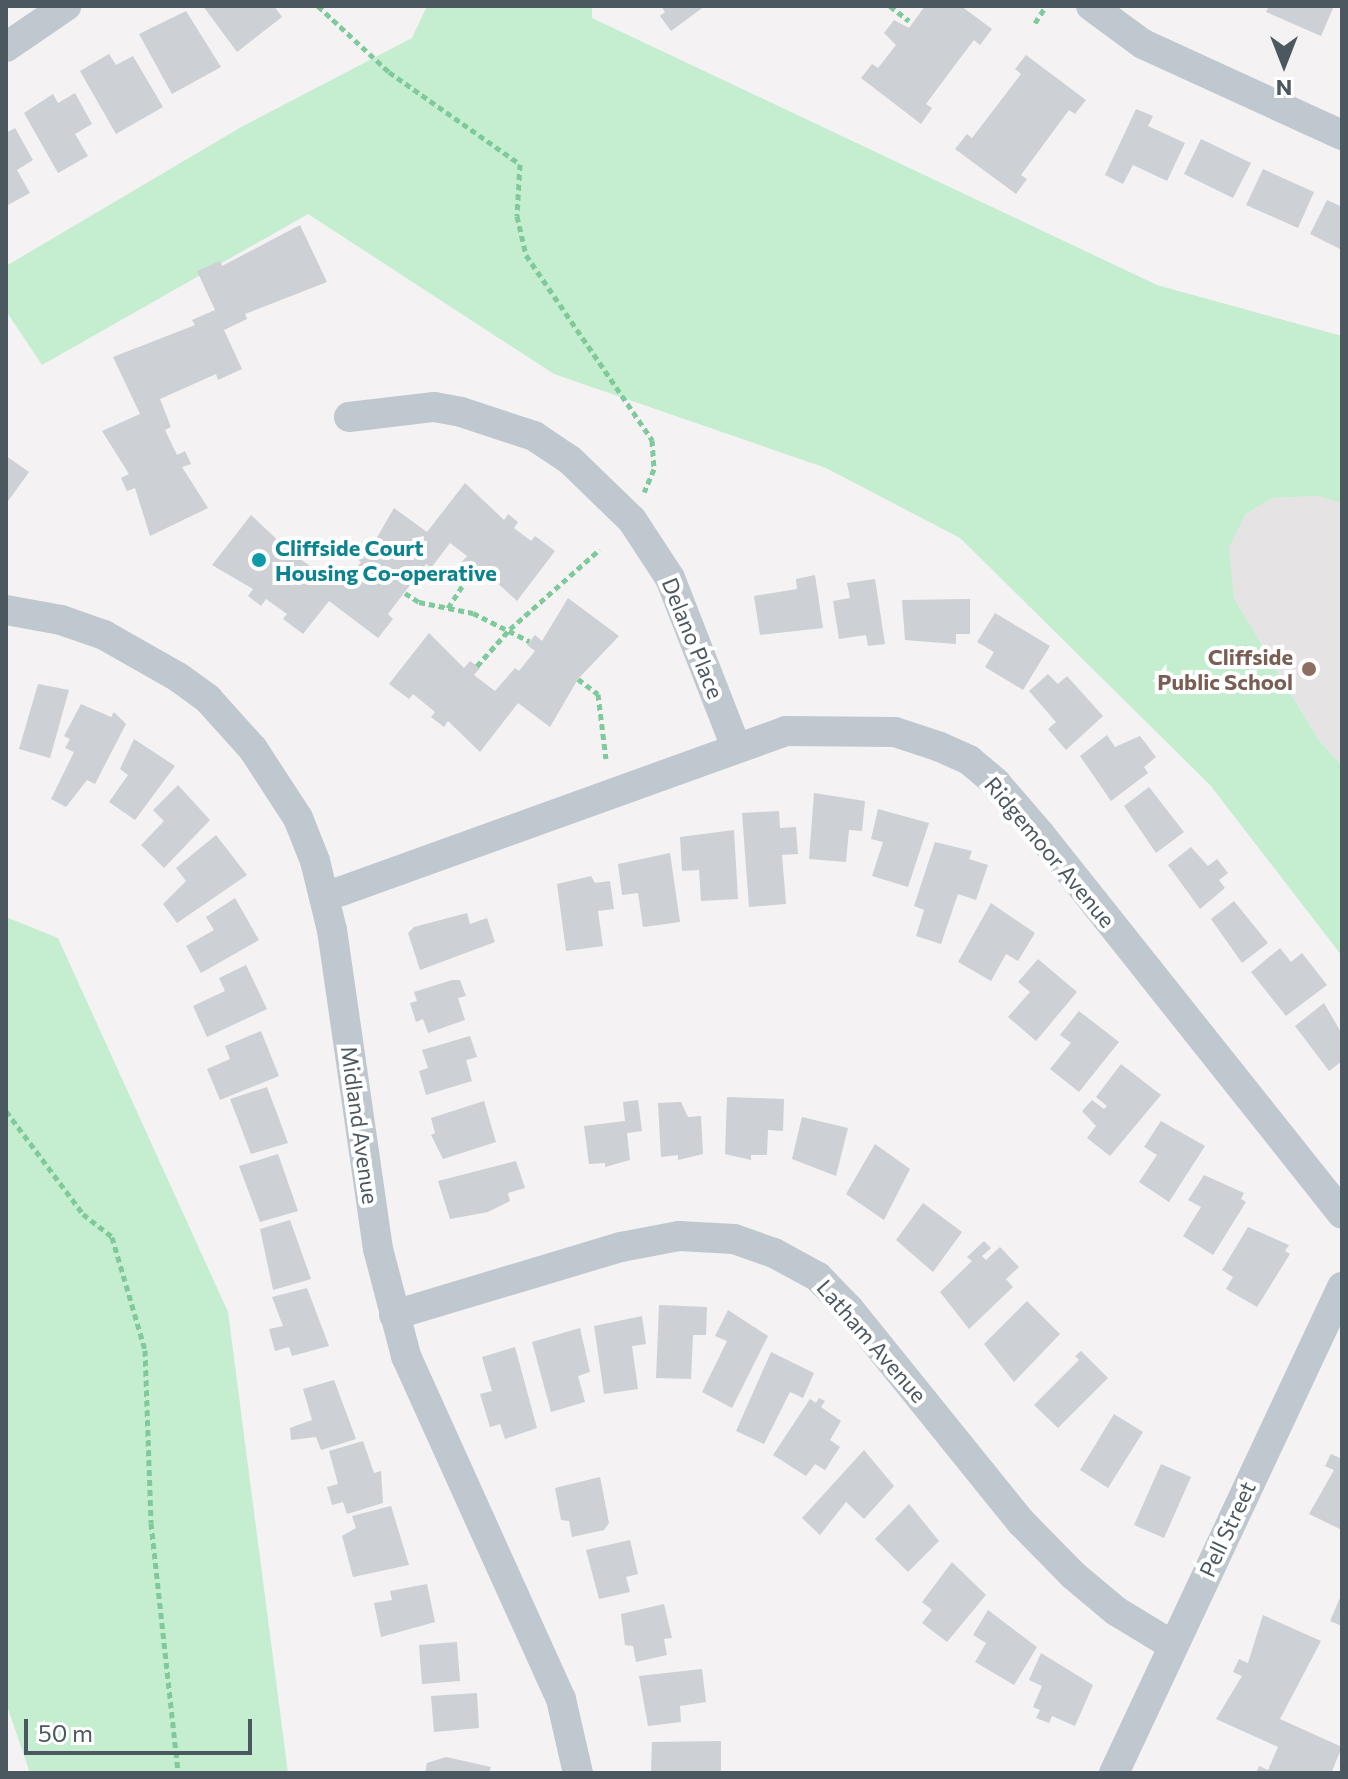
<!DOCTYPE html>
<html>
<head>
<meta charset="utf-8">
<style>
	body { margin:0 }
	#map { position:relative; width:1348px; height:1779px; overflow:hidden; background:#f4f2f3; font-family:Commissioner,sans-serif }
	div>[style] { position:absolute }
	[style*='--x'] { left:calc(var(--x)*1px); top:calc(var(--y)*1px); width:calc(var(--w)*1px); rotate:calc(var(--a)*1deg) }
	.education>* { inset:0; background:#e5e3e4 }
	.green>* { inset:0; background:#c5eed0 }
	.building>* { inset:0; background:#cdd0d4 }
	.path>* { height:5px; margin-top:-2.5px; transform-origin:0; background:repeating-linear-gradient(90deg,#7eca9b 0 6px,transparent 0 10px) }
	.minor>* { height:30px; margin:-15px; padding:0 15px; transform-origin:15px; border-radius:15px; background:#bfc8ce }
	.dots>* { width:22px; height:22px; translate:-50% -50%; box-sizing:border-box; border:4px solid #fff; border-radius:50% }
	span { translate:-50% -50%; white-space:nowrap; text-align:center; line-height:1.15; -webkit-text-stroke:8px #fff; paint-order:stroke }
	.culture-label { font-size:22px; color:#0d838f; font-weight:700 }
	.left { translate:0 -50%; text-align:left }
	.street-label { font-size:22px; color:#4b585f }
	.education-label { font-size:22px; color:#785e54; font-weight:700 }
	.right { translate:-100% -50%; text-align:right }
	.frame { position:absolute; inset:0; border:8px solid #4b585f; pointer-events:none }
	.north { position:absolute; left:1244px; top:24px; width:80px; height:80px; -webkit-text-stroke:6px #fff; paint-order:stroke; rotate:180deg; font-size:22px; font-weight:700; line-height:32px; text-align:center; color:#4b585f }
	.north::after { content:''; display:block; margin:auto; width:28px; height:36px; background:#4b585f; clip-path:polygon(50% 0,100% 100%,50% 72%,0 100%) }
	.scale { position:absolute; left:24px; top:1719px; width:228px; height:36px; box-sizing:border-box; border:4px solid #4b585f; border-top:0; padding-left:10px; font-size:24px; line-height:28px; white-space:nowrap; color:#4b585f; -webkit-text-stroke:6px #fff; paint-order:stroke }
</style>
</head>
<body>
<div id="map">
	<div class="education">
		<div style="clip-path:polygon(1320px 496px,1342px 503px,1342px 766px,1318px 739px,1234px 598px,1228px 547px,1246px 514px,1273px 498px)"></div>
	</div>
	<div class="green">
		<div style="clip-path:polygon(427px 6px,592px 6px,592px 18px,1157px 285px,1342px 336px,1342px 503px,1319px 496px,1273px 498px,1246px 514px,1229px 547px,1234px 598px,1318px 739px,1342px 766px,1342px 956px,1210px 785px,960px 538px,826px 468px,554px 374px,308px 214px,42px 365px,6px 311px,6px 266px,243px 126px,412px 38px)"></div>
		<div style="clip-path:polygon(6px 917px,58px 938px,228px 1312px,288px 1773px,30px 1773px,6px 1703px)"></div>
	</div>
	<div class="building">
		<div style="clip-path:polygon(203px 6px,274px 6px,282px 17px,237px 52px)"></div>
		<div style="clip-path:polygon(661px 6px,705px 6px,671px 31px,660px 16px,665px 12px)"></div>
		<div style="clip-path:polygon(925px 6px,961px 6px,992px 29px,980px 45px,974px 40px,955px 65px,926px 104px,932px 108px,921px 124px,861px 78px,872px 64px,878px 68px,896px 45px,884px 33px,894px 20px,909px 28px)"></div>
		<div style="clip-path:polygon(1269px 6px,1334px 6px,1321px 36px,1266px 12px)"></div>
		<div style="clip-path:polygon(186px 11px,221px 67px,172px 94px,139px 34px)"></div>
		<div style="clip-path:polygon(109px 54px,116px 65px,133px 56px,163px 107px,116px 134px,80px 71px)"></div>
		<div style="clip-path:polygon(1026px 55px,1086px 100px,1075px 114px,1069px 110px,1021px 175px,1027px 179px,1016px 194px,955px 149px,967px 134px,972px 138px,1021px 74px,1015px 69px)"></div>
		<div style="clip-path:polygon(75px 93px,92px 124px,75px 134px,88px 156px,58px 173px,24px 113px,53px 94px,58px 103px)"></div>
		<div style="clip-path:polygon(1136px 109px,1153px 116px,1148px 126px,1185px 143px,1167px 181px,1133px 165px,1123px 184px,1105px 175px)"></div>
		<div style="clip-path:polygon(15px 128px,33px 160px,17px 170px,30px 193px,6px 206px,6px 133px)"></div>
		<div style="clip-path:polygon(1201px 139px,1251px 163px,1233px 198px,1184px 174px)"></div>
		<div style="clip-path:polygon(1263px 169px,1314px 192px,1298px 228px,1246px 205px)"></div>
		<div style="clip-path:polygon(1327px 200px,1342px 207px,1342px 250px,1310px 234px)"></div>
		<div style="clip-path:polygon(300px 225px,327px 282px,245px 314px,247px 319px,224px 330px,242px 369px,218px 380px,216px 374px,160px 399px,171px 427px,165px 430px,177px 455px,185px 451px,191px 464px,182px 467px,208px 508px,150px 536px,135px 488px,127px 491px,121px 478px,129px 474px,102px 431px,140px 414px,113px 357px,195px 325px,192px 320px,215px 310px,197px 271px,220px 261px,222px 266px)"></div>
		<div style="clip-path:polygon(6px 456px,29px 472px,6px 504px)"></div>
		<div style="clip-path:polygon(465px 483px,504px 520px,508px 514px,518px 522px,514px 528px,531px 541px,535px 536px,555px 551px,517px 601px,481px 568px,477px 574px,461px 563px,467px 556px,450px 543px,431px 568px,426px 564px,388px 614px,393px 619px,378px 638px,329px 601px,303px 634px,283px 619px,287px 614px,266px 599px,261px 606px,248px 596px,253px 589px,212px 565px,251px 515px,287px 549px,293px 542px,302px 549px,296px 556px,317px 571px,321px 567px,345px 582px,361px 562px,354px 557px,361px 548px,368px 553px,394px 508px,427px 532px)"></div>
		<div style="clip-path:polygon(815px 575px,823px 628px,760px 635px,754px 596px,797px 589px,796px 579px)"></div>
		<div style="clip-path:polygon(875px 579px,885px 644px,868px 646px,866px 635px,839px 639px,833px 601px,850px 598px,847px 583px)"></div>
		<div style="clip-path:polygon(568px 598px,619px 636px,578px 679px,550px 727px,518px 703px,480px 752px,448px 721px,444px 727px,431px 717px,435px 712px,413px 694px,409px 699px,389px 684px,429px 633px,464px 668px,470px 661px,480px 668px,474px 675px,495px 691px,515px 668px,519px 671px,535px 651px,527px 645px,535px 635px,542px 641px)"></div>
		<div style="clip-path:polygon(970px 599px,970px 634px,956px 634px,956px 644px,905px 640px,902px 600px)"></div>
		<div style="clip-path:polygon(995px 613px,1050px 646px,1023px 690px,985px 667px,994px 652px,977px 642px)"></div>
		<div style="clip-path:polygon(1048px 674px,1058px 684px,1067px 676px,1103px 716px,1066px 750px,1048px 729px,1056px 722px,1029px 691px)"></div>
		<div style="clip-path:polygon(38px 684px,69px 690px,50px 758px,19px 749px)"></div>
		<div style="clip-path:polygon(81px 704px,111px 717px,114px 712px,126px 724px,95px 784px,87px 780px,66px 807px,51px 799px,74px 752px,65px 748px,70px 739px,64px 736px)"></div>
		<div style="clip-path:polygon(1107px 735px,1115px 747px,1140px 736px,1156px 757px,1144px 767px,1148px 773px,1111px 801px,1080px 756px)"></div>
		<div style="clip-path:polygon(134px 739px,175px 766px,135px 820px,109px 802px,128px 775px,120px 769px)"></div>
		<div style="clip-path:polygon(178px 785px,210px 820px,164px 868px,141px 845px,164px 821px,153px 810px)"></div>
		<div style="clip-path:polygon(1149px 787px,1184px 832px,1156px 853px,1124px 806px)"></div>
		<div style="clip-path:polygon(814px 793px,865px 801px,862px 831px,849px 830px,846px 862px,809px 859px)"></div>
		<div style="clip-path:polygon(878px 809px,929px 823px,908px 887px,872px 876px,883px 842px,871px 839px)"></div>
		<div style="clip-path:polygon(779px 811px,780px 828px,796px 827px,798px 854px,782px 855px,786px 904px,749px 907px,742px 813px)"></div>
		<div style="clip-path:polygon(734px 830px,738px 899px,701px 901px,699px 870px,682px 871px,680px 837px)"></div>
		<div style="clip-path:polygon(216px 835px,247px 875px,177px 923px,163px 904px,186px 881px,176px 868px)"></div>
		<div style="clip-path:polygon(935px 842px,972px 851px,969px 859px,988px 865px,976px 900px,958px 894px,941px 944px,916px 936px,924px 910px,914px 906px)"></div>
		<div style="clip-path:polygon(1191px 847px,1208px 866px,1217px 859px,1228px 873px,1219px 880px,1225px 888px,1200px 909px,1168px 865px)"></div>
		<div style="clip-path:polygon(670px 853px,680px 922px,643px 927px,638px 893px,622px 895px,618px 864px)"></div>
		<div style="clip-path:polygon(591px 876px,595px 883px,610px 881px,614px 909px,598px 911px,603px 946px,566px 951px,557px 884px)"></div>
		<div style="clip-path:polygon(235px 898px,259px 940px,201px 973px,186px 946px,214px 930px,206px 917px)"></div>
		<div style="clip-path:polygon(1234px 901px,1268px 943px,1242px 963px,1211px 919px)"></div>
		<div style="clip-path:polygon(991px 903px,1035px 933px,1018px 961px,1006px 954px,991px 981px,958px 962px)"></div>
		<div style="clip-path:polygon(467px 913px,470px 924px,487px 918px,495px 942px,420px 970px,408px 933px,414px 927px)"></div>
		<div style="clip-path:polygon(1280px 948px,1291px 962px,1302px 953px,1327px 985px,1286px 1016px,1251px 972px)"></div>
		<div style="clip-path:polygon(1038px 959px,1077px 992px,1036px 1041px,1008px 1017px,1030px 992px,1018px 982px)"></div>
		<div style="clip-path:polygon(246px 965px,267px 1009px,207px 1037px,193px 1006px,225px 991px,219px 978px)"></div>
		<div style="clip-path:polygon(452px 980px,460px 980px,466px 996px,458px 998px,465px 1020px,428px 1033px,423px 1019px,416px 1022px,410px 1003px,417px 1001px,414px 992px)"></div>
		<div style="clip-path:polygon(1324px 1003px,1342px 1034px,1342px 1061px,1329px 1071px,1295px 1026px)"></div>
		<div style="clip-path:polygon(1079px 1011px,1119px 1042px,1079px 1092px,1050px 1069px,1071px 1043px,1060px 1035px)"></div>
		<div style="clip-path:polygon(261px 1031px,279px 1076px,220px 1100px,207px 1069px,230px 1059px,225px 1046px)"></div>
		<div style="clip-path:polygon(470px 1036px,477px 1057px,466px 1060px,472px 1081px,426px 1095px,419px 1071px,428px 1068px,422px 1050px)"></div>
		<div style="clip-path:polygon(1121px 1064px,1161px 1095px,1110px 1156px,1087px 1138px,1096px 1126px,1082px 1111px,1092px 1100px,1104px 1109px,1107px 1106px,1096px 1097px)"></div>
		<div style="clip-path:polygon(267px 1087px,288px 1143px,251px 1154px,230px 1099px)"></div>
		<div style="clip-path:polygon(727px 1097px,784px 1099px,783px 1131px,768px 1130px,767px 1155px,751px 1155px,751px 1160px,725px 1154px)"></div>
		<div style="clip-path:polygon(638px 1100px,642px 1131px,627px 1133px,630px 1160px,605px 1167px,605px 1163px,589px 1164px,584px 1126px,625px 1121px,623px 1102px)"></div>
		<div style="clip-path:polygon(484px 1101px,496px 1142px,443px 1159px,431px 1135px,435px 1133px,431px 1118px)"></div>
		<div style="clip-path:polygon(681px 1102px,688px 1117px,701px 1116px,703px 1154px,678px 1160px,678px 1155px,661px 1157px,658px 1103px)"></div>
		<div style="clip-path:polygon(802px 1117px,848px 1128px,836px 1176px,792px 1159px)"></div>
		<div style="clip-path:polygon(1161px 1121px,1205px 1146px,1169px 1202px,1139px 1182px,1157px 1155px,1144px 1147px)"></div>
		<div style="clip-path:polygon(875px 1144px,910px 1169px,884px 1220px,846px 1194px)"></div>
		<div style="clip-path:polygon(278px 1154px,298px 1211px,260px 1222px,239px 1166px)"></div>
		<div style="clip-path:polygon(516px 1161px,525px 1188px,508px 1193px,510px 1201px,488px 1212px,450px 1219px,438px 1181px)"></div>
		<div style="clip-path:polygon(1204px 1175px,1244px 1193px,1241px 1199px,1246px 1202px,1213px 1255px,1183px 1236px,1201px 1207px,1188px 1200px)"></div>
		<div style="clip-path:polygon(923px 1203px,962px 1232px,933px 1272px,896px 1240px)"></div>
		<div style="clip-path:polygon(290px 1220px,311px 1279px,273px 1290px,260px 1229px)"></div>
		<div style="clip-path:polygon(1248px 1227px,1289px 1245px,1285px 1251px,1290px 1254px,1257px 1307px,1226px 1289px,1233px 1277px,1222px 1270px)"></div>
		<div style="clip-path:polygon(984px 1241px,991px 1248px,982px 1256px,986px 1260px,1000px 1247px,1019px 1267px,1006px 1279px,1013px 1287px,969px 1329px,940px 1292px,972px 1261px,967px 1257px)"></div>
		<div style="clip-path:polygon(307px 1288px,329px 1346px,292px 1356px,289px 1347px,275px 1351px,269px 1329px,283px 1326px,272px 1297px)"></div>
		<div style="clip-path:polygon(1027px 1301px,1060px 1334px,1014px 1382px,984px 1344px)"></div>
		<div style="clip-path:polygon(659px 1305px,707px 1307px,706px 1335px,693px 1335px,691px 1379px,656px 1378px)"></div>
		<div style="clip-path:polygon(728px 1310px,768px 1336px,732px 1408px,702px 1392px,727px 1341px,715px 1336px)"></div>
		<div style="clip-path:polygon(642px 1316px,646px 1344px,632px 1346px,638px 1389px,604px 1394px,594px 1326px)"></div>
		<div style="clip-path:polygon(580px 1328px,590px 1372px,578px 1376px,585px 1402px,551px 1412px,532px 1342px)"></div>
		<div style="clip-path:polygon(515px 1347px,537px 1428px,505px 1439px,500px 1424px,490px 1427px,480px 1394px,492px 1391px,482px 1357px)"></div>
		<div style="clip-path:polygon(1081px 1351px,1108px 1378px,1058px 1428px,1034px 1405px,1079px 1360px,1075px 1356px)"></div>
		<div style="clip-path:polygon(771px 1352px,814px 1373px,803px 1398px,790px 1392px,764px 1444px,736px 1431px)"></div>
		<div style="clip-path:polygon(334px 1380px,356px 1439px,321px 1450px,316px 1437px,291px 1440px,290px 1428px,312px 1420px,303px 1389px)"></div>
		<div style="clip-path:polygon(819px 1398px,825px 1401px,821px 1407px,841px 1421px,830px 1440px,840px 1447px,825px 1470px,815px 1464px,806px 1476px,773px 1455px,810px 1399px,816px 1403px)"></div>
		<div style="clip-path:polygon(1114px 1414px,1143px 1432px,1108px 1488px,1080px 1470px)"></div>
		<div style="clip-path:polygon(363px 1441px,374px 1473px,381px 1471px,383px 1503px,347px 1514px,343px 1502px,332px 1505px,327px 1487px,338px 1484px,329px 1451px)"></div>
		<div style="clip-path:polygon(864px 1450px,894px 1486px,864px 1519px,846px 1502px,820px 1535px,802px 1518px)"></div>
		<div style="clip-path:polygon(1342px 1453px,1342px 1530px,1309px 1514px,1334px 1470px,1325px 1466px,1331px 1454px,1340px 1458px)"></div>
		<div style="clip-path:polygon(1161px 1464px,1191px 1477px,1164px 1538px,1134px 1525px)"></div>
		<div style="clip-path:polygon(600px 1477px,609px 1523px,604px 1530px,572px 1537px,569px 1521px,561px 1520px,555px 1488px)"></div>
		<div style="clip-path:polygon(909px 1504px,939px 1541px,908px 1572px,875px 1539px)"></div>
		<div style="clip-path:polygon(391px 1506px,409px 1565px,353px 1577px,342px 1536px,356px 1528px,352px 1516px)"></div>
		<div style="clip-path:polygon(630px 1540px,638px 1574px,626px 1577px,630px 1592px,599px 1599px,586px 1550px)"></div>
		<div style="clip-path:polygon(952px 1562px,986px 1595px,947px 1642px,922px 1623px,932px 1610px,922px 1602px)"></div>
		<div style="clip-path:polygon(427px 1584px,435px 1622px,381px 1637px,374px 1603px,392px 1600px,390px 1591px)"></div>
		<div style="clip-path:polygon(1342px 1593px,1342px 1626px,1330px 1621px)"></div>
		<div style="clip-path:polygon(664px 1604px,672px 1638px,664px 1639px,667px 1655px,636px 1662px,633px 1646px,625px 1645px,621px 1614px)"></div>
		<div style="clip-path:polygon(988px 1610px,1037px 1647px,1014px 1685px,975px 1662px,986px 1643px,973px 1635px)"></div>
		<div style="clip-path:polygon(1263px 1615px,1321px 1641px,1280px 1719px,1342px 1747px,1332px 1771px,1256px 1773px,1259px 1766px,1268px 1770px,1278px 1747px,1216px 1719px,1242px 1676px,1233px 1672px,1239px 1659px,1248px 1663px)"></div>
		<div style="clip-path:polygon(457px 1642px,460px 1681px,422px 1684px,419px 1645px)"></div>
		<div style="clip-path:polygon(1041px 1653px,1093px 1685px,1075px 1726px,1052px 1716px,1049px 1723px,1036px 1718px,1040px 1710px,1033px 1707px,1042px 1686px,1029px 1680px)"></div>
		<div style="clip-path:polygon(702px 1669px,706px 1702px,680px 1706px,681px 1722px,648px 1726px,639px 1676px)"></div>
		<div style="clip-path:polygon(477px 1693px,479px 1728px,434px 1732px,431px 1696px)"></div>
		<div style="clip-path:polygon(721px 1741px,721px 1773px,651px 1773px,652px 1742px)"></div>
		<div style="clip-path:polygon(446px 1757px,491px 1767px,489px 1773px,425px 1773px,427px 1763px)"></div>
	</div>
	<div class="path">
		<div style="--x:318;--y:6;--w:97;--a:42.9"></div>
		<div style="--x:389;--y:72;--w:160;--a:35.1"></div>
		<div style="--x:520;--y:164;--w:52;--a:93.3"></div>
		<div style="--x:517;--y:216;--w:40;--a:77"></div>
		<div style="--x:526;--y:255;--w:224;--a:55.7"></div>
		<div style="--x:652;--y:440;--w:29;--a:86"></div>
		<div style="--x:654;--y:469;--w:25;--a:113"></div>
		<div style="--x:890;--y:6;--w:24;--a:38"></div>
		<div style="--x:1035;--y:23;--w:20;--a:-57"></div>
		<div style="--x:405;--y:593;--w:17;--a:33"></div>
		<div style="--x:419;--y:602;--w:55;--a:11.5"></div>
		<div style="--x:473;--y:613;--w:63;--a:26.6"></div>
		<div style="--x:448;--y:608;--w:44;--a:-57"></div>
		<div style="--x:477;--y:666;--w:50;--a:-48.3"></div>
		<div style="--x:510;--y:629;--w:120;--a:-41.6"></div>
		<div style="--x:578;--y:679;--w:25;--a:37"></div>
		<div style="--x:598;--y:694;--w:65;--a:83"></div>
		<div style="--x:6;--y:1111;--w:129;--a:53.2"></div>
		<div style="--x:83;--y:1214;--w:37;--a:38"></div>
		<div style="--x:112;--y:1237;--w:118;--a:73.7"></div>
		<div style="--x:145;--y:1350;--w:173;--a:88"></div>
		<div style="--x:151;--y:1523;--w:251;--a:83.8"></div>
	</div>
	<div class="minor">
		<div style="--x:1091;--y:6;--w:64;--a:36.2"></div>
		<div style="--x:1143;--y:44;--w:219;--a:24.6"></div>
		<div style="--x:6;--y:47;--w:73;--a:-34.3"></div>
		<div style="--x:349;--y:417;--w:86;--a:-6.7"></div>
		<div style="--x:434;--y:407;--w:27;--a:10"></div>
		<div style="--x:461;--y:412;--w:77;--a:18.2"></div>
		<div style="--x:534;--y:436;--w:43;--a:33.7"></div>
		<div style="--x:570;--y:460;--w:86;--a:44.1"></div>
		<div style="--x:632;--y:520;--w:69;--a:56.8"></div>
		<div style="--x:670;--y:578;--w:181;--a:68.7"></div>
		<div style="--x:6;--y:610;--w:56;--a:10.3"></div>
		<div style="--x:61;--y:620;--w:46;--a:19.2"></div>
		<div style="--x:104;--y:635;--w:85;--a:29.6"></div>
		<div style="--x:178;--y:677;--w:37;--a:36"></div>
		<div style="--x:208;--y:699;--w:67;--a:48"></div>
		<div style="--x:253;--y:749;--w:82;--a:56.9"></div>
		<div style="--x:298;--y:818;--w:46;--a:68.4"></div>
		<div style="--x:315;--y:861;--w:71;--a:76.2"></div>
		<div style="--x:332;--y:930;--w:322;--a:81.8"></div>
		<div style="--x:378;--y:1249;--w:111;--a:75.3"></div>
		<div style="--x:406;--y:1356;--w:376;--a:65.7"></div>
		<div style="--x:561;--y:1699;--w:76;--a:77.1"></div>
		<div style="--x:325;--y:897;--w:490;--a:-19.8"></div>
		<div style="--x:786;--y:731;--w:109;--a:0.5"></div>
		<div style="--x:895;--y:732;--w:47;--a:18.4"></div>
		<div style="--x:940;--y:747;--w:32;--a:24"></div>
		<div style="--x:969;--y:760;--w:35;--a:40"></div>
		<div style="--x:996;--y:783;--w:67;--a:49.2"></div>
		<div style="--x:1040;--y:834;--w:485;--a:51.5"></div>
		<div style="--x:394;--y:1315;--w:237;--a:-16.7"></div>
		<div style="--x:621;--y:1247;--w:59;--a:-10.7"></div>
		<div style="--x:679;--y:1236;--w:55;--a:3.1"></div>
		<div style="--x:734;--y:1239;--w:42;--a:19.3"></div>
		<div style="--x:774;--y:1253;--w:50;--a:28.6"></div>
		<div style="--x:818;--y:1277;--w:45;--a:45.9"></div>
		<div style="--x:849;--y:1309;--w:274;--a:51.1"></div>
		<div style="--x:1021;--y:1522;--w:74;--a:45.5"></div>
		<div style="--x:1073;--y:1575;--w:56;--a:39.9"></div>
		<div style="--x:1116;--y:1611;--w:66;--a:31.3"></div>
		<div style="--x:1114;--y:1773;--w:537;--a:-64.87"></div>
	</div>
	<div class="dots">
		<div style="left:259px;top:560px;background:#0f9aa8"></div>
		<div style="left:1309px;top:669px;background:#8d6e63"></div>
	</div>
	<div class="culture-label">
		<span class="left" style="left:275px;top:560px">Cliffside Court<br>Housing Co-operative</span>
	</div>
	<div class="street-label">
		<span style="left:693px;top:638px;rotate:68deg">Delano Place</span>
		<span style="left:1050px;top:852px;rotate:50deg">Ridgemoor Avenue</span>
		<span style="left:360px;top:1125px;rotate:82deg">Midland Avenue</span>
		<span style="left:872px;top:1341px;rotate:49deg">Latham Avenue</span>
		<span style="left:1227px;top:1529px;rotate:-65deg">Pell Street</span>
	</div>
	<div class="education-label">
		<span class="right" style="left:1293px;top:669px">Cliffside<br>Public School</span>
	</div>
	<div class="frame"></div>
	<div class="north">N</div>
	<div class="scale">50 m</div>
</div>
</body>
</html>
